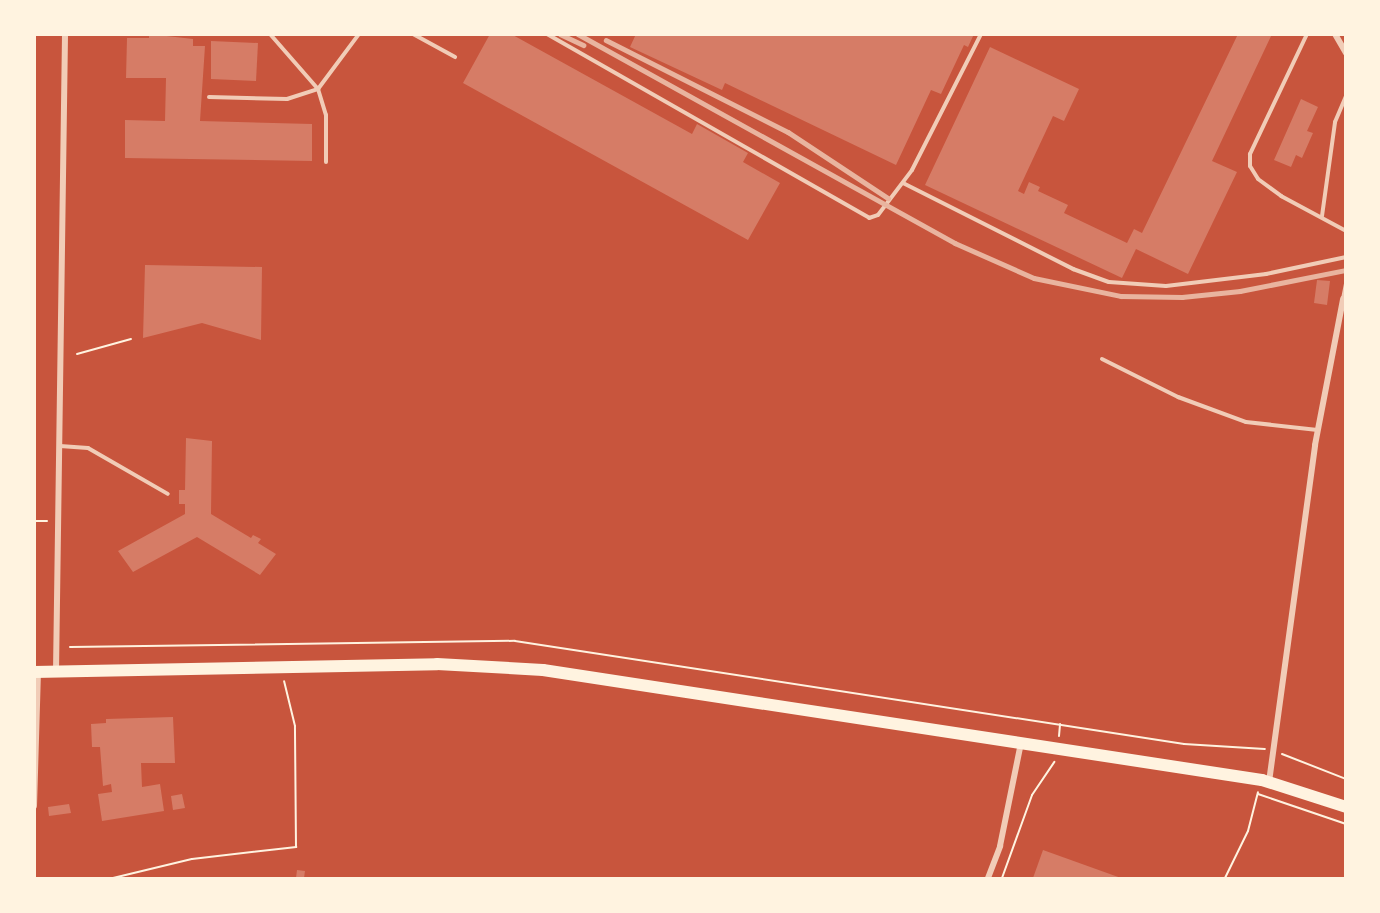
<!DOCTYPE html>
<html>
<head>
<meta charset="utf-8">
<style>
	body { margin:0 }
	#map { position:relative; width:1380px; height:913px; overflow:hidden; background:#c8553d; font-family:Figtree,sans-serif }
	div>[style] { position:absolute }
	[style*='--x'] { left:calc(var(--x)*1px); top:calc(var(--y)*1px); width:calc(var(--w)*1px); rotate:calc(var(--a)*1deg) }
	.building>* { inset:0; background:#d67c66 }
	.path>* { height:2px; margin:-1px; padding:0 1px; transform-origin:1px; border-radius:1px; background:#fff3e0 }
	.service>* { height:4px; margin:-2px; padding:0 2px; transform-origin:2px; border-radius:2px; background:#f1ccb7 }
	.minor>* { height:6px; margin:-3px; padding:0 3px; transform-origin:3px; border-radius:3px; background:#f1ccb7 }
	.primary>* { height:12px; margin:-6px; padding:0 6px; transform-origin:6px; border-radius:6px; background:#fff3e0 }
	.rail>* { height:4.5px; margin:-2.25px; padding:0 2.25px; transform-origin:2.25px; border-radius:2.25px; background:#e9b49f }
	span { translate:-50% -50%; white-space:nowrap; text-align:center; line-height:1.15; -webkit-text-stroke:4.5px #fff3e0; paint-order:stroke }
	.frame { position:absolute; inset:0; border:36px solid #fff3e0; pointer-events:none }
</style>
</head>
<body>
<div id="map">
	<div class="building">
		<div style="clip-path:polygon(149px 34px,193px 39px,193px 46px,205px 46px,200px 121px,312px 124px,312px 161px,125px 158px,125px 120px,165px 121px,166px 78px,126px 78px,127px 38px,149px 38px)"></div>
		<div style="clip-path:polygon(490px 34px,511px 34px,692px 134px,697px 124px,748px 153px,743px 162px,780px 183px,748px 240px,463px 83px)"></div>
		<div style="clip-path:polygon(636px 34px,974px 34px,968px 47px,964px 45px,941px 94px,931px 90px,896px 165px,725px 83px,722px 90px,630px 47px)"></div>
		<div style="clip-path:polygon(1238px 34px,1272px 34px,1212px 161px,1237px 172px,1188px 274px,1136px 249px,1122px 278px,925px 185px,990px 47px,1079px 89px,1064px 121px,1053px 116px,1018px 191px,1024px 194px,1029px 182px,1040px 187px,1038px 191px,1068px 205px,1064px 213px,1127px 243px,1134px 229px,1142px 233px)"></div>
		<div style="clip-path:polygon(211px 41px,258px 43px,256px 81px,211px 79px)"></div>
		<div style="clip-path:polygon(1301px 99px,1318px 107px,1307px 131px,1313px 133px,1302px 158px,1296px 155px,1291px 167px,1274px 160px)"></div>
		<div style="clip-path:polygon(145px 265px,262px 267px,261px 340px,202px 323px,143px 338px)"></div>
		<div style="clip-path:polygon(1317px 280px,1330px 281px,1327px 305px,1314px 303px)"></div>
		<div style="clip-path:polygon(186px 438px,212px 441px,211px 514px,251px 538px,253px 535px,261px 539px,258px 543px,276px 554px,260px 575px,197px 537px,133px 572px,118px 551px,185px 514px,185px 504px,179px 504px,179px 490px,185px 490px)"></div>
		<div style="clip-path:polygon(173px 717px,175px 763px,141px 763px,142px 787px,160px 784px,164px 811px,102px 821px,98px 794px,112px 792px,111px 784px,103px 786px,100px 747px,92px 747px,91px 724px,106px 723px,106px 719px)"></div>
		<div style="clip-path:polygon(182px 794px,185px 808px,173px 810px,171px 796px)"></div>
		<div style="clip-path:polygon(69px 804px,71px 813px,49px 816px,48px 807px)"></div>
		<div style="clip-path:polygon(1043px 850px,1121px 878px,1033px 878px)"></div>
		<div style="clip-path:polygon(297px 870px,305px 871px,304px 878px,296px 878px)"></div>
	</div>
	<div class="path">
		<div style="--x:77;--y:354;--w:56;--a:-15.5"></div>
		<div style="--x:34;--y:521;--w:13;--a:0"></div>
		<div style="--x:70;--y:647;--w:445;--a:-0.8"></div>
		<div style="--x:515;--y:641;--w:677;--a:8.75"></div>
		<div style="--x:1184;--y:744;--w:81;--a:3.5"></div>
		<div style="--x:1059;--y:736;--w:12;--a:-85"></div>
		<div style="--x:1282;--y:754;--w:69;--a:21.3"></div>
		<div style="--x:1258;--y:794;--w:93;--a:18.8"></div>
		<div style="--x:113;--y:878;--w:81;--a:-13.5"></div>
		<div style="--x:192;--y:859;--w:105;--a:-6.6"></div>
		<div style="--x:296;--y:847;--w:121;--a:-90.5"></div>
		<div style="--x:295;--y:726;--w:46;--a:-103.7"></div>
		<div style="--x:1002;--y:878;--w:88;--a:-70.1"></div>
		<div style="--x:1032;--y:795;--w:40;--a:-56"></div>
		<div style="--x:1225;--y:878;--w:52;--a:-63.9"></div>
		<div style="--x:1248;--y:831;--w:40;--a:-75.6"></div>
	</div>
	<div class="service">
		<div style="--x:270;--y:34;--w:73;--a:48.9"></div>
		<div style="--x:318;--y:89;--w:27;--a:73"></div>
		<div style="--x:326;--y:115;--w:47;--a:90"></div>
		<div style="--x:413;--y:34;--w:48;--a:28.7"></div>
		<div style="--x:547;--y:34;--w:371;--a:29.7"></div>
		<div style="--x:869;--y:218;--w:9;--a:-18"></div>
		<div style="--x:878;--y:215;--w:56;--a:-52.9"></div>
		<div style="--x:912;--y:170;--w:153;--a:-63.1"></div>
		<div style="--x:1307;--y:34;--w:133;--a:115.4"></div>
		<div style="--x:1250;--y:154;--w:12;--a:90"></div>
		<div style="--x:1250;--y:166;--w:15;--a:58"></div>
		<div style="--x:1258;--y:179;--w:29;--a:36"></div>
		<div style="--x:1281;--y:196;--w:74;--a:28.3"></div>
		<div style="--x:209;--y:97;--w:78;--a:1.5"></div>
		<div style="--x:287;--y:99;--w:33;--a:-18"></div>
		<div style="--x:318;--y:89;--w:69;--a:-53.3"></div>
		<div style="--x:903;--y:183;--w:191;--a:26.8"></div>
		<div style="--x:1073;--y:269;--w:38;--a:20"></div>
		<div style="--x:1109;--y:282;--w:57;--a:4"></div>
		<div style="--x:1166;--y:286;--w:101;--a:-6.8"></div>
		<div style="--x:1266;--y:274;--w:82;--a:-12"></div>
		<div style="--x:1322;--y:216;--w:95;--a:-82.1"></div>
		<div style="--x:1335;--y:122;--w:28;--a:-67"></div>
		<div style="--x:1343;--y:299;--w:16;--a:-79"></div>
		<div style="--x:1102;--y:359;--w:85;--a:26.6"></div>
		<div style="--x:1178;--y:397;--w:72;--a:20.2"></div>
		<div style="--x:1246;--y:422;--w:72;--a:6.3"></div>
		<div style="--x:60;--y:446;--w:28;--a:4"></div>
		<div style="--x:88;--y:448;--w:92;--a:29.9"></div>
	</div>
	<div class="minor">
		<div style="--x:1335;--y:34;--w:22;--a:60"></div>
		<div style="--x:56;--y:672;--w:638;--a:-89.19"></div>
		<div style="--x:1269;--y:782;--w:340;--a:-82.2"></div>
		<div style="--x:1315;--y:445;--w:149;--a:-79.1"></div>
		<div style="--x:34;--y:806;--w:134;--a:-88.3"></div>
		<div style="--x:988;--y:878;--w:34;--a:-69"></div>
		<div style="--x:1000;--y:846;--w:105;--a:-78.5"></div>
	</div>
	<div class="primary">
		<div style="--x:34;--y:672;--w:403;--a:-1.1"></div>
		<div style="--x:437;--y:664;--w:106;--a:3.2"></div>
		<div style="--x:543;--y:670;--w:727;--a:8.7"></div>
		<div style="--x:1262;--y:780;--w:88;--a:17.8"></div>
	</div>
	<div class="rail">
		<div style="--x:560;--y:34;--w:26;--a:25"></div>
		<div style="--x:578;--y:34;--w:431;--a:29"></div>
		<div style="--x:955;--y:243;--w:86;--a:23.9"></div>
		<div style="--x:1034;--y:278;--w:89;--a:11.7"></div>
		<div style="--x:1121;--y:296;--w:61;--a:0.9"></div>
		<div style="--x:1182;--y:297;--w:58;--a:-5.9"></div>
		<div style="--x:1240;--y:291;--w:108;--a:-11.2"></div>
		<div style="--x:606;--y:40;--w:204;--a:26.8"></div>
		<div style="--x:788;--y:132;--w:120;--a:33.4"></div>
	</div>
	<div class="frame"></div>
</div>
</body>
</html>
